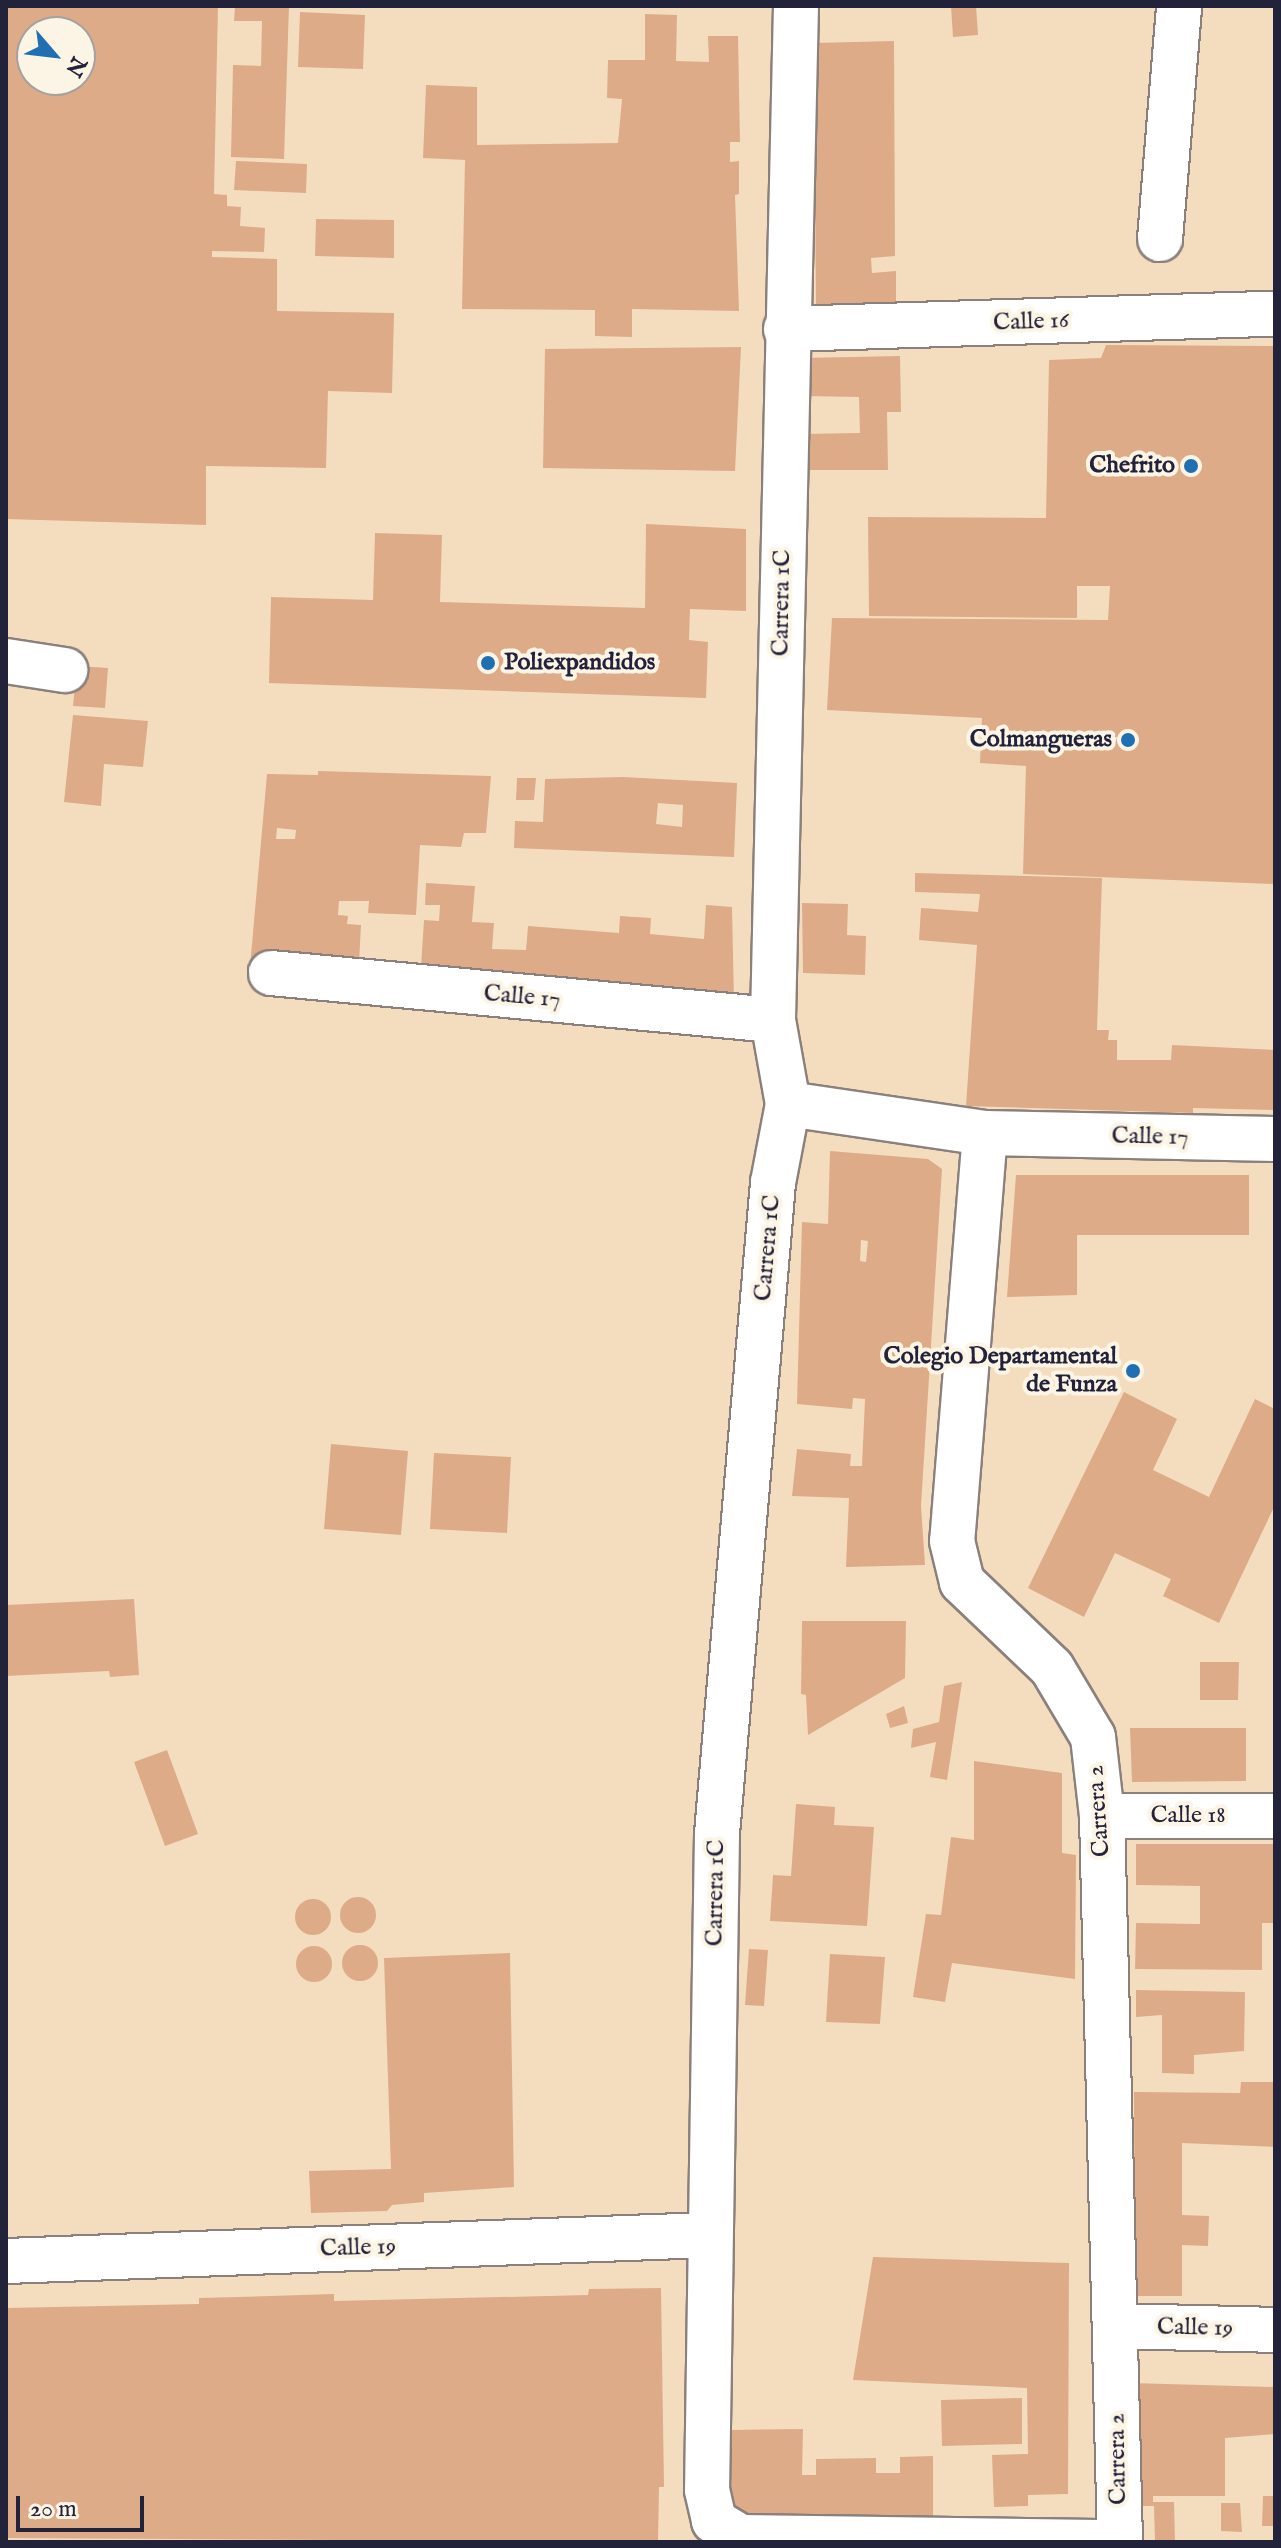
<!DOCTYPE html>
<html>
<head>
<meta charset="utf-8">
<style>
	body { margin:0 }
	#map { position:relative; width:1281px; height:2548px; overflow:hidden; background:#f4ddbe; font-family:"IM FELL English",serif }
	div>[style] { position:absolute }
	[style*='--x'] { left:calc(var(--x)*1px); top:calc(var(--y)*1px); width:calc(var(--w)*1px); rotate:calc(var(--a)*1deg) }
	.building>* { inset:0; background:#deab88 }
	.round { border-radius:50% }
	.roads { filter:drop-shadow(2px 0 #8b807c) drop-shadow(-2px 0 #8b807c) drop-shadow(0 2px #8b807c) drop-shadow(0 -2px #8b807c) }
	.minor>* { height:44px; margin:-22px; padding:0 22px; transform-origin:22px; border-radius:22px; background:#fff }
	.dots>* { width:22px; height:22px; translate:-50% -50%; box-sizing:border-box; border:4px solid #fcf5e5; border-radius:50% }
	span { translate:-50% -50%; white-space:nowrap; text-align:center; line-height:1.15; -webkit-text-stroke:8px #fcf5e5; paint-order:stroke }
	.street-label { font-size:24px; color:#22223b }
	.poi-label { font-size:24px; color:#22223b; font-weight:700 }
	.right { translate:-100% -50%; text-align:right }
	.left { translate:0 -50%; text-align:left }
	.frame { position:absolute; inset:0; border:8px solid #22223b; pointer-events:none }
	.north { position:absolute; left:16px; top:16px; width:80px; height:80px; box-sizing:border-box; background:#fcf5e5; border:2px solid #a5a1a1; border-radius:50%; rotate:118deg; font-size:22px; font-weight:700; line-height:32px; text-align:center; color:#22223b }
	.north::after { content:''; display:block; margin:auto; width:28px; height:36px; background:#1f6fb2; clip-path:polygon(50% 0,100% 100%,50% 72%,0 100%) }
	.scale { position:absolute; left:16px; top:2496px; width:128px; height:36px; box-sizing:border-box; border:4px solid #22223b; border-top:0; padding-left:10px; font-size:24px; line-height:28px; white-space:nowrap; color:#22223b; -webkit-text-stroke:6px #fcf5e5; paint-order:stroke }
</style>
</head>
<body>
<div id="map">
	<div class="building">
		<div style="clip-path:polygon(evenodd,6px 6px,218px 6px,214px 194px,227px 195px,227px 206px,241px 207px,240px 226px,265px 228px,264px 252px,212px 251px,212px 257px,277px 259px,277px 311px,394px 313px,392px 393px,328px 391px,326px 468px,206px 466px,206px 525px,6px 519px,6px 6px,32px 32px,80px 32px,80px 80px,32px 80px,32px 32px)"></div>
		<div style="clip-path:polygon(235px 6px,289px 6px,284px 159px,231px 157px,233px 65px,261px 66px,262px 21px,234px 21px)"></div>
		<div style="clip-path:polygon(951px 6px,976px 6px,978px 35px,953px 37px)"></div>
		<div style="clip-path:polygon(300px 12px,365px 15px,363px 69px,298px 67px)"></div>
		<div style="clip-path:polygon(645px 14px,677px 15px,676px 61px,709px 62px,708px 36px,738px 36px,740px 142px,730px 142px,730px 162px,739px 161px,739px 194px,735px 195px,739px 311px,632px 309px,632px 337px,595px 336px,595px 310px,462px 309px,465px 160px,423px 158px,426px 85px,477px 87px,477px 145px,618px 143px,622px 99px,607px 98px,608px 60px,645px 60px)"></div>
		<div style="clip-path:polygon(894px 41px,895px 256px,871px 258px,872px 273px,896px 271px,896px 307px,816px 310px,814px 43px)"></div>
		<div style="clip-path:polygon(236px 161px,307px 164px,306px 193px,234px 190px)"></div>
		<div style="clip-path:polygon(316px 219px,394px 220px,394px 258px,315px 256px)"></div>
		<div style="clip-path:polygon(1106px 345px,1275px 346px,1275px 884px,1023px 874px,1026px 766px,980px 763px,982px 718px,827px 710px,832px 618px,1108px 620px,1110px 586px,1077px 586px,1077px 618px,869px 616px,868px 517px,1046px 518px,1049px 360px,1101px 358px)"></div>
		<div style="clip-path:polygon(741px 347px,735px 471px,543px 468px,545px 349px)"></div>
		<div style="clip-path:polygon(900px 356px,901px 412px,887px 412px,888px 470px,801px 470px,802px 434px,860px 433px,859px 397px,802px 396px,802px 358px)"></div>
		<div style="clip-path:polygon(646px 524px,746px 529px,746px 611px,690px 609px,689px 640px,708px 642px,706px 698px,269px 683px,271px 597px,373px 600px,375px 533px,442px 535px,440px 602px,645px 608px)"></div>
		<div style="clip-path:polygon(77px 666px,108px 668px,105px 708px,73px 706px)"></div>
		<div style="clip-path:polygon(73px 715px,148px 721px,143px 767px,104px 764px,101px 806px,64px 802px)"></div>
		<div style="clip-path:polygon(evenodd,318px 771px,491px 776px,486px 833px,464px 833px,461px 847px,420px 845px,416px 915px,368px 913px,369px 901px,339px 901px,338px 915px,348px 916px,347px 924px,361px 925px,358px 982px,249px 978px,267px 774px,318px 775px,318px 771px,277px 828px,296px 830px,295px 839px,276px 839px,277px 828px)"></div>
		<div style="clip-path:polygon(evenodd,623px 777px,737px 783px,734px 857px,514px 848px,515px 821px,543px 822px,545px 779px,623px 777px,658px 803px,683px 805px,682px 827px,656px 824px,658px 803px)"></div>
		<div style="clip-path:polygon(517px 778px,536px 778px,534px 800px,516px 800px)"></div>
		<div style="clip-path:polygon(915px 873px,1102px 878px,1097px 1030px,1109px 1030px,1108px 1040px,1117px 1040px,1117px 1060px,1171px 1060px,1172px 1045px,1275px 1050px,1275px 1110px,1193px 1108px,1193px 1113px,966px 1106px,977px 945px,919px 940px,921px 908px,978px 912px,980px 894px,915px 892px)"></div>
		<div style="clip-path:polygon(426px 883px,475px 886px,472px 922px,494px 923px,492px 949px,526px 950px,528px 926px,619px 933px,620px 916px,651px 918px,650px 934px,704px 939px,706px 905px,732px 907px,734px 1003px,420px 982px,424px 920px,439px 921px,440px 905px,425px 905px)"></div>
		<div style="clip-path:polygon(802px 903px,848px 904px,847px 935px,866px 936px,865px 975px,803px 973px)"></div>
		<div style="clip-path:polygon(evenodd,830px 1151px,928px 1159px,942px 1169px,921px 1506px,925px 1565px,846px 1567px,849px 1498px,792px 1496px,797px 1449px,851px 1454px,850px 1466px,862px 1466px,865px 1399px,853px 1398px,852px 1409px,797px 1404px,802px 1222px,828px 1224px,830px 1151px,861px 1240px,868px 1241px,866px 1262px,860px 1261px,861px 1240px)"></div>
		<div style="clip-path:polygon(1016px 1175px,1249px 1175px,1249px 1235px,1077px 1235px,1077px 1295px,1007px 1297px)"></div>
		<div style="clip-path:polygon(1124px 1392px,1177px 1419px,1153px 1470px,1209px 1497px,1255px 1399px,1275px 1409px,1275px 1505px,1219px 1623px,1163px 1596px,1171px 1579px,1115px 1553px,1084px 1617px,1028px 1588px)"></div>
		<div style="clip-path:polygon(331px 1444px,408px 1451px,401px 1535px,324px 1529px)"></div>
		<div style="clip-path:polygon(434px 1453px,511px 1457px,507px 1533px,430px 1529px)"></div>
		<div style="clip-path:polygon(134px 1599px,139px 1675px,110px 1677px,109px 1671px,6px 1676px,6px 1605px)"></div>
		<div style="clip-path:polygon(802px 1621px,906px 1621px,905px 1678px,808px 1735px,806px 1695px,801px 1694px)"></div>
		<div style="clip-path:polygon(1200px 1662px,1239px 1662px,1238px 1700px,1200px 1700px)"></div>
		<div style="clip-path:polygon(962px 1682px,947px 1780px,930px 1777px,936px 1742px,911px 1748px,913px 1729px,939px 1722px,944px 1686px)"></div>
		<div style="clip-path:polygon(904px 1706px,908px 1723px,890px 1728px,886px 1714px)"></div>
		<div style="clip-path:polygon(1130px 1728px,1246px 1728px,1246px 1781px,1132px 1782px)"></div>
		<div style="clip-path:polygon(167px 1750px,198px 1834px,165px 1846px,134px 1762px)"></div>
		<div style="clip-path:polygon(974px 1761px,1062px 1773px,1062px 1853px,1076px 1855px,1075px 1979px,952px 1963px,945px 2002px,913px 1997px,926px 1914px,941px 1915px,951px 1837px,974px 1840px)"></div>
		<div style="clip-path:polygon(796px 1804px,835px 1807px,834px 1825px,874px 1827px,867px 1926px,770px 1921px,773px 1875px,791px 1876px)"></div>
		<div style="clip-path:polygon(1136px 1844px,1275px 1844px,1275px 1923px,1262px 1923px,1262px 1970px,1135px 1969px,1136px 1923px,1200px 1924px,1200px 1886px,1136px 1885px)"></div>
		<div class="round" style="left:340px;top:1897px;width:36px;height:36px"></div>
		<div class="round" style="left:295px;top:1899px;width:36px;height:36px"></div>
		<div class="round" style="left:342px;top:1945px;width:36px;height:36px"></div>
		<div class="round" style="left:296px;top:1946px;width:36px;height:36px"></div>
		<div style="clip-path:polygon(749px 1949px,768px 1950px,764px 2006px,745px 2005px)"></div>
		<div style="clip-path:polygon(510px 1953px,514px 2187px,424px 2193px,424px 2202px,392px 2205px,387px 2211px,311px 2213px,309px 2171px,391px 2169px,384px 1958px)"></div>
		<div style="clip-path:polygon(830px 1954px,885px 1957px,880px 2024px,826px 2022px)"></div>
		<div style="clip-path:polygon(1136px 1990px,1245px 1992px,1244px 2051px,1194px 2055px,1194px 2074px,1162px 2073px,1162px 2015px,1136px 2017px)"></div>
		<div style="clip-path:polygon(1241px 2082px,1275px 2082px,1275px 2147px,1182px 2143px,1182px 2215px,1209px 2216px,1208px 2246px,1182px 2245px,1182px 2296px,1135px 2296px,1134px 2092px,1240px 2093px)"></div>
		<div style="clip-path:polygon(873px 2257px,1069px 2263px,1068px 2494px,1028px 2495px,1028px 2506px,994px 2507px,992px 2455px,1028px 2454px,1027px 2388px,853px 2380px)"></div>
		<div style="clip-path:polygon(661px 2288px,664px 2487px,659px 2487px,658px 2542px,6px 2538px,6px 2308px,199px 2304px,199px 2298px,270px 2296px,334px 2294px,334px 2301px,588px 2295px,589px 2289px)"></div>
		<div style="clip-path:polygon(1131px 2383px,1275px 2387px,1275px 2434px,1225px 2438px,1225px 2496px,1153px 2496px,1153px 2502px,1174px 2502px,1175px 2542px,1155px 2542px,1154px 2506px,1143px 2506px,1142px 2496px,1133px 2496px)"></div>
		<div style="clip-path:polygon(1022px 2398px,1022px 2444px,942px 2446px,941px 2400px)"></div>
		<div style="clip-path:polygon(803px 2429px,802px 2475px,816px 2475px,816px 2459px,876px 2458px,876px 2473px,900px 2473px,900px 2457px,933px 2456px,933px 2518px,718px 2520px,728px 2430px)"></div>
		<div style="clip-path:polygon(1263px 2496px,1275px 2496px,1275px 2526px,1262px 2526px)"></div>
		<div style="clip-path:polygon(1221px 2503px,1240px 2503px,1242px 2532px,1221px 2531px)"></div>
	</div>
	<div class="roads">
		<div class="minor">
			<div style="--x:796;--y:6;--w:1014;--a:91.3"></div>
			<div style="--x:773;--y:1020;--w:85;--a:79.9"></div>
			<div style="--x:788;--y:1104;--w:80;--a:100.8"></div>
			<div style="--x:773;--y:1183;--w:653;--a:94.92"></div>
			<div style="--x:717;--y:1834;--w:656;--a:90.87"></div>
			<div style="--x:707;--y:2490;--w:32;--a:77"></div>
			<div style="--x:714;--y:2521;--w:31;--a:31"></div>
			<div style="--x:741;--y:2537;--w:375;--a:0.8"></div>
			<div style="--x:1160;--y:239;--w:234;--a:-85.3"></div>
			<div style="--x:786;--y:329;--w:489;--a:-1.8"></div>
			<div style="--x:6;--y:661;--w:60;--a:8.7"></div>
			<div style="--x:271;--y:973;--w:504;--a:5.35"></div>
			<div style="--x:788;--y:1104;--w:199;--a:8.4"></div>
			<div style="--x:985;--y:1133;--w:290;--a:1.2"></div>
			<div style="--x:985;--y:1133;--w:409;--a:94.6"></div>
			<div style="--x:952;--y:1541;--w:42;--a:76.3"></div>
			<div style="--x:962;--y:1582;--w:124;--a:43.7"></div>
			<div style="--x:1052;--y:1668;--w:80;--a:59.3"></div>
			<div style="--x:1093;--y:1737;--w:80;--a:83.5"></div>
			<div style="--x:1102;--y:1816;--w:726;--a:88.58"></div>
			<div style="--x:1102;--y:1816;--w:173;--a:0"></div>
			<div style="--x:6;--y:2261;--w:704;--a:-2.12"></div>
			<div style="--x:1115;--y:2326;--w:160;--a:1.4"></div>
		</div>
	</div>
	<div class="dots">
		<div style="left:1191px;top:466px;background:#1f6fb2"></div>
		<div style="left:488px;top:663px;background:#1f6fb2"></div>
		<div style="left:1128px;top:740px;background:#1f6fb2"></div>
		<div style="left:1133px;top:1371px;background:#1f6fb2"></div>
	</div>
	<div class="street-label">
		<span style="left:1031px;top:322px;rotate:-2deg">Calle 16</span>
		<span style="left:782px;top:603px;rotate:-89deg">Carrera 1C</span>
		<span style="left:522px;top:997px;rotate:5deg">Calle 17</span>
		<span style="left:1150px;top:1137px;rotate:1deg">Calle 17</span>
		<span style="left:768px;top:1248px;rotate:-85deg">Carrera 1C</span>
		<span style="left:1099px;top:1811px;rotate:-94deg">Carrera 2</span>
		<span style="left:1188px;top:1816px">Calle 18</span>
		<span style="left:716px;top:1893px;rotate:-89deg">Carrera 1C</span>
		<span style="left:358px;top:2248px;rotate:-2deg">Calle 19</span>
		<span style="left:1195px;top:2328px;rotate:1deg">Calle 19</span>
		<span style="left:1118px;top:2459px;rotate:-91deg">Carrera 2</span>
	</div>
	<div class="poi-label">
		<span class="right" style="left:1175px;top:466px">Chefrito</span>
		<span class="left" style="left:504px;top:663px">Poliexpandidos</span>
		<span class="right" style="left:1112px;top:740px">Colmangueras</span>
		<span class="right" style="left:1117px;top:1371px">Colegio Departamental<br>de Funza</span>
	</div>
	<div class="frame"></div>
	<div class="north">N</div>
	<div class="scale">20 m</div>
</div>
</body>
</html>
